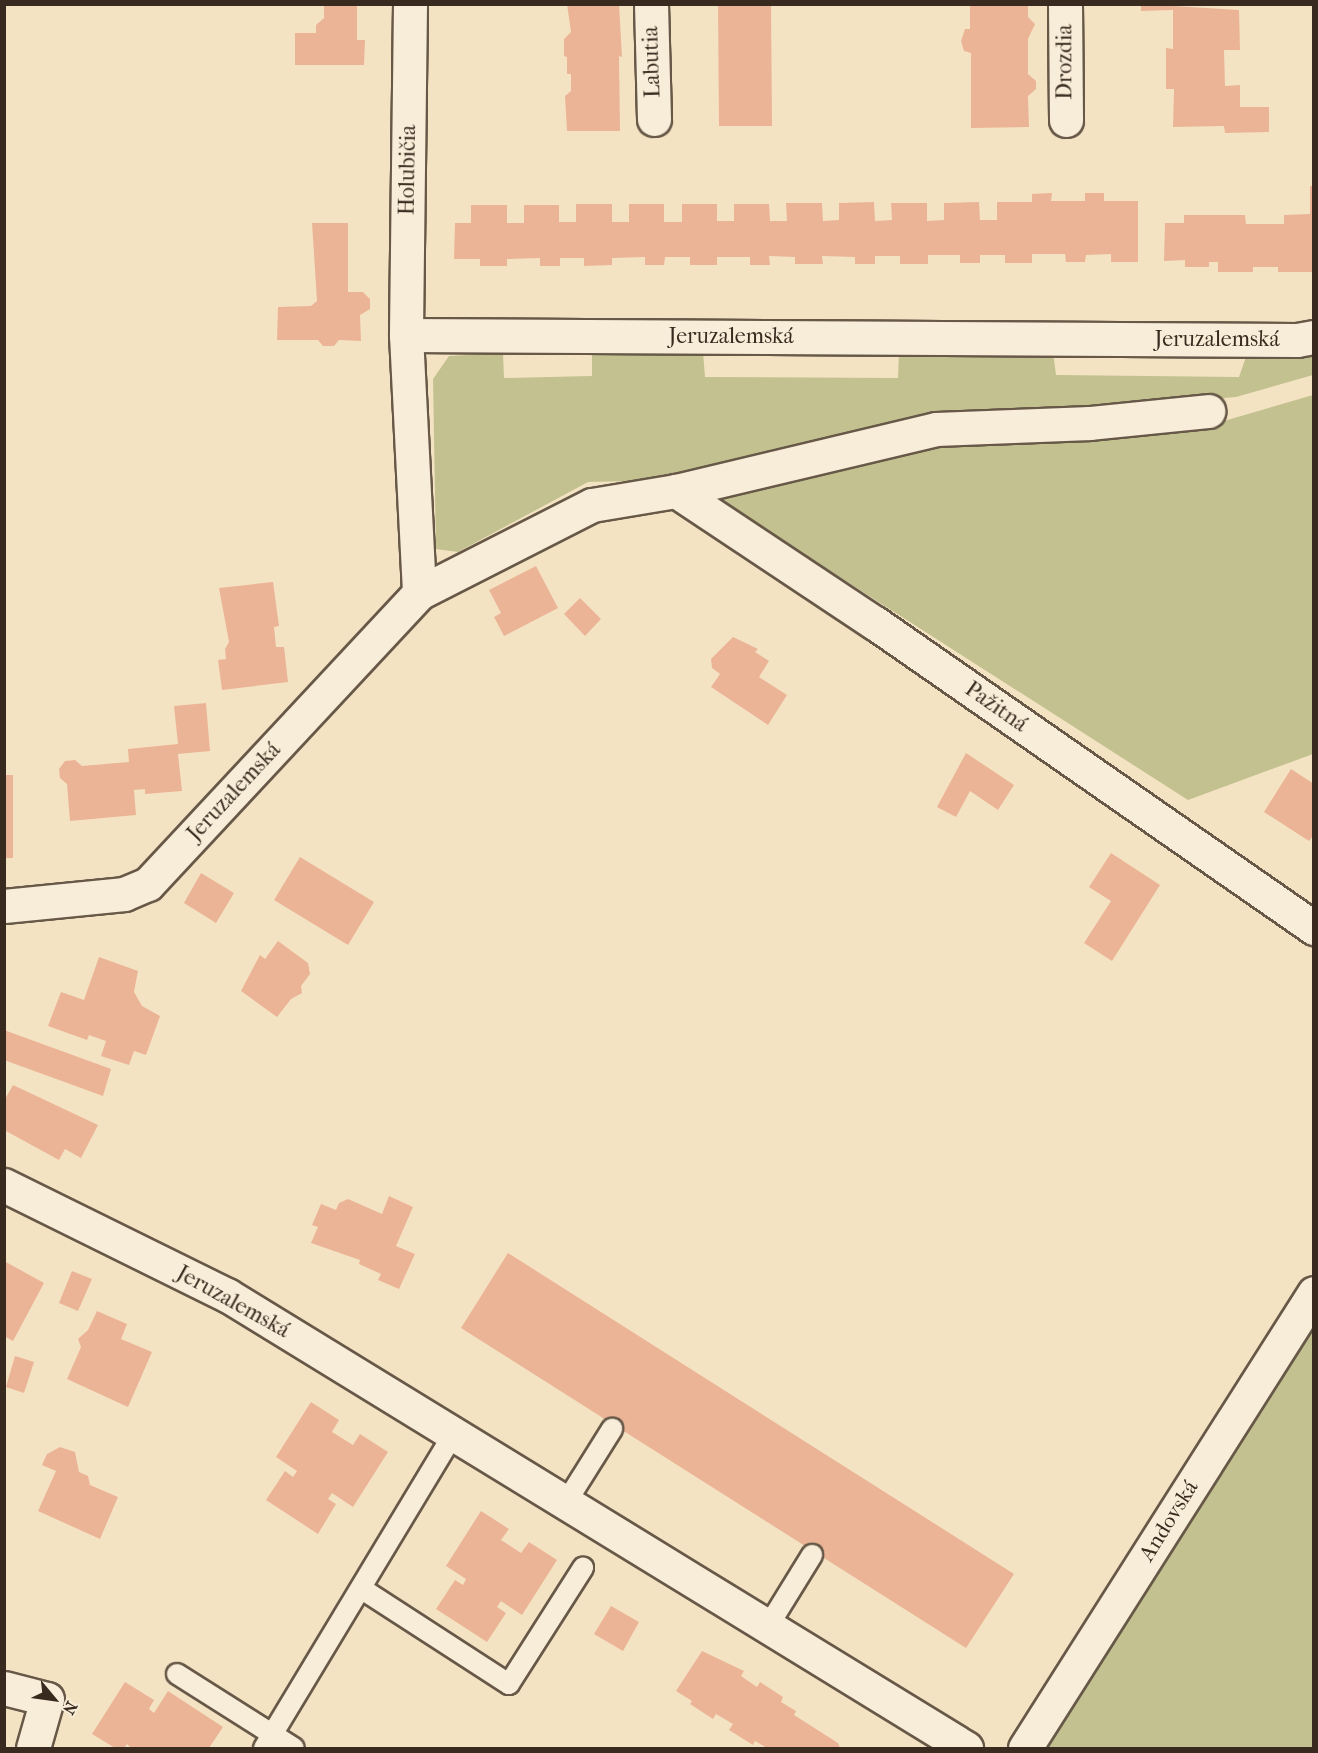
<!DOCTYPE html>
<html>
<head>
<meta charset="utf-8">
<style>
	body { margin:0 }
	#map { position:relative; width:1318px; height:1753px; overflow:hidden; background:#f4e3c3; font-family:"IM FELL French Canon",serif }
	div>[style] { position:absolute }
	[style*='--x'] { left:calc(var(--x)*1px); top:calc(var(--y)*1px); width:calc(var(--w)*1px); rotate:calc(var(--a)*1deg) }
	.green>* { inset:0; background:#c2c18f }
	.building>* { inset:0; background:#ebb496 }
	.roads { filter:drop-shadow(2px 0 #675848) drop-shadow(-2px 0 #675848) drop-shadow(0 2px #675848) drop-shadow(0 -2px #675848) }
	.service>* { height:20px; margin:-10px; padding:0 10px; transform-origin:10px; border-radius:10px; background:#f8edd8 }
	.minor>* { height:33px; margin:-16.5px; padding:0 16.5px; transform-origin:16.5px; border-radius:16.5px; background:#f8edd8 }
	span { translate:-50% -50%; white-space:nowrap; text-align:center; line-height:1.15; -webkit-text-stroke:4.5px #f8edd8; paint-order:stroke }
	.street-label { font-size:22px; color:#382a1f }
	.frame { position:absolute; inset:0; border:6px solid #382a1f; pointer-events:none }
	.north { position:absolute; left:24px; top:1669px; width:60px; height:60px; -webkit-text-stroke:4px #f8edd8; paint-order:stroke; rotate:119deg; font-size:16px; font-weight:700; line-height:24px; text-align:center; color:#382a1f }
	.north::after { content:''; display:block; margin:auto; width:21px; height:27px; background:#382a1f; clip-path:polygon(50% 0,100% 100%,50% 72%,0 100%) }
</style>
</head>
<body>
<div id="map">
	<div class="green">
		<div style="clip-path:polygon(592px 351px,703px 352px,705px 377px,898px 378px,899px 352px,1053px 352px,1056px 375px,1239px 377px,1248px 351px,1314px 352px,1313px 375px,1236px 397px,912px 425px,671px 480px,588px 482px,458px 552px,436px 549px,433px 379px,449px 356px,503px 353px,504px 378px,592px 376px)"></div>
		<div style="clip-path:polygon(1313px 395px,1313px 754px,1188px 800px,718px 499px,930px 445px,1200px 428px)"></div>
		<div style="clip-path:polygon(1313px 1327px,1313px 1748px,1047px 1748px)"></div>
	</div>
	<div class="building">
		<div style="clip-path:polygon(324px 4px,357px 4px,357px 40px,365px 40px,364px 65px,295px 65px,295px 33px,316px 33px,316px 25px,324px 18px)"></div>
		<div style="clip-path:polygon(567px 4px,619px 4px,622px 57px,619px 56px,620px 131px,567px 131px,565px 96px,571px 91px,571px 74px,567px 74px,567px 57px,564px 56px,564px 39px,571px 32px)"></div>
		<div style="clip-path:polygon(718px 4px,771px 4px,772px 126px,719px 126px)"></div>
		<div style="clip-path:polygon(970px 4px,1028px 4px,1028px 17px,1035px 24px,1028px 39px,1028px 74px,1036px 81px,1036px 89px,1028px 96px,1029px 127px,971px 128px,971px 53px,964px 51px,961px 41px,965px 29px,970px 29px)"></div>
		<div style="clip-path:polygon(1141px 4px,1239px 10px,1240px 50px,1224px 50px,1225px 86px,1240px 85px,1240px 107px,1269px 107px,1269px 132px,1225px 133px,1224px 126px,1173px 127px,1174px 89px,1166px 89px,1166px 48px,1173px 49px,1173px 10px,1141px 11px)"></div>
		<div style="clip-path:polygon(1310px 186px,1314px 186px,1313px 272px,1278px 272px,1278px 267px,1253px 267px,1253px 272px,1218px 272px,1218px 262px,1209px 262px,1209px 267px,1185px 267px,1185px 260px,1164px 261px,1165px 223px,1184px 223px,1184px 215px,1245px 215px,1246px 224px,1284px 224px,1284px 215px,1310px 214px)"></div>
		<div style="clip-path:polygon(1052px 193px,1051px 201px,1085px 201px,1085px 193px,1104px 193px,1104px 201px,1138px 201px,1138px 262px,1111px 262px,1111px 254px,1086px 255px,1085px 262px,1066px 262px,1065px 254px,1032px 254px,1032px 263px,1005px 263px,1005px 255px,980px 255px,980px 263px,960px 263px,960px 255px,928px 255px,928px 264px,900px 264px,900px 256px,875px 256px,875px 264px,855px 264px,855px 257px,822px 256px,823px 264px,795px 264px,795px 257px,769px 256px,770px 265px,750px 265px,750px 257px,717px 257px,717px 265px,690px 265px,690px 257px,665px 257px,664px 265px,645px 265px,645px 257px,612px 258px,612px 265px,584px 266px,584px 258px,560px 258px,560px 266px,540px 266px,540px 258px,507px 259px,507px 266px,480px 266px,480px 259px,454px 259px,455px 223px,471px 223px,471px 205px,507px 205px,507px 223px,524px 223px,524px 205px,559px 205px,559px 222px,576px 222px,576px 204px,612px 204px,612px 222px,629px 222px,629px 204px,664px 204px,664px 222px,682px 222px,682px 204px,717px 204px,717px 221px,734px 221px,734px 204px,769px 204px,770px 221px,787px 221px,786px 203px,822px 203px,823px 221px,839px 220px,839px 203px,874px 202px,875px 221px,892px 220px,891px 203px,927px 203px,927px 221px,944px 220px,944px 203px,979px 202px,980px 220px,997px 220px,997px 202px,1032px 202px,1032px 194px)"></div>
		<div style="clip-path:polygon(312px 223px,348px 223px,348px 292px,363px 292px,370px 299px,370px 309px,360px 315px,361px 341px,339px 340px,334px 346px,323px 346px,318px 340px,277px 340px,278px 307px,311px 306px,317px 301px)"></div>
		<div style="clip-path:polygon(536px 566px,558px 608px,504px 636px,494px 617px,501px 613px,489px 590px)"></div>
		<div style="clip-path:polygon(273px 582px,279px 626px,274px 627px,276px 647px,284px 647px,288px 682px,222px 690px,218px 660px,226px 659px,225px 649px,229px 642px,219px 588px)"></div>
		<div style="clip-path:polygon(580px 598px,601px 619px,585px 636px,564px 614px)"></div>
		<div style="clip-path:polygon(733px 637px,758px 649px,755px 652px,769px 661px,759px 677px,787px 695px,768px 725px,711px 687px,720px 674px,712px 668px,711px 659px)"></div>
		<div style="clip-path:polygon(206px 703px,210px 751px,178px 754px,182px 791px,145px 794px,145px 789px,134px 790px,136px 815px,70px 821px,67px 784px,60px 778px,59px 769px,65px 761px,75px 760px,82px 766px,129px 762px,128px 749px,178px 744px,174px 706px)"></div>
		<div style="clip-path:polygon(966px 753px,1014px 785px,998px 810px,970px 791px,956px 817px,937px 807px)"></div>
		<div style="clip-path:polygon(1291px 769px,1314px 784px,1314px 835px,1309px 841px,1264px 812px)"></div>
		<div style="clip-path:polygon(4px 775px,13px 775px,13px 858px,4px 858px)"></div>
		<div style="clip-path:polygon(1111px 853px,1160px 885px,1112px 961px,1084px 943px,1111px 901px,1089px 887px)"></div>
		<div style="clip-path:polygon(300px 857px,374px 902px,348px 945px,274px 900px)"></div>
		<div style="clip-path:polygon(201px 873px,234px 893px,216px 923px,184px 903px)"></div>
		<div style="clip-path:polygon(278px 941px,308px 963px,310px 974px,301px 986px,302px 993px,291px 999px,277px 1017px,241px 991px,260px 955px,265px 959px)"></div>
		<div style="clip-path:polygon(99px 957px,138px 971px,134px 992px,142px 1006px,160px 1016px,146px 1055px,134px 1051px,129px 1065px,101px 1056px,106px 1041px,89px 1035px,87px 1040px,48px 1026px,61px 992px,84px 1000px)"></div>
		<div style="clip-path:polygon(4px 1030px,111px 1069px,103px 1096px,4px 1060px)"></div>
		<div style="clip-path:polygon(13px 1085px,98px 1125px,81px 1158px,65px 1149px,59px 1160px,4px 1130px,4px 1101px)"></div>
		<div style="clip-path:polygon(389px 1196px,413px 1207px,396px 1246px,415px 1254px,399px 1289px,378px 1280px,381px 1274px,359px 1264px,360px 1260px,311px 1243px,318px 1227px,312px 1225px,321px 1204px,336px 1210px,339px 1203px,348px 1199px,382px 1214px)"></div>
		<div style="clip-path:polygon(508px 1253px,1014px 1574px,966px 1648px,461px 1328px)"></div>
		<div style="clip-path:polygon(4px 1261px,44px 1283px,13px 1341px,4px 1336px)"></div>
		<div style="clip-path:polygon(72px 1271px,92px 1279px,78px 1311px,59px 1303px)"></div>
		<div style="clip-path:polygon(97px 1311px,127px 1324px,121px 1339px,152px 1352px,128px 1407px,67px 1379px,81px 1347px,78px 1339px,88px 1330px)"></div>
		<div style="clip-path:polygon(15px 1356px,34px 1362px,24px 1393px,6px 1387px)"></div>
		<div style="clip-path:polygon(311px 1402px,339px 1420px,332px 1432px,353px 1445px,360px 1434px,388px 1452px,353px 1507px,332px 1493px,328px 1499px,336px 1504px,318px 1534px,266px 1500px,285px 1471px,293px 1477px,297px 1471px,276px 1457px)"></div>
		<div style="clip-path:polygon(60px 1447px,75px 1452px,79px 1472px,88px 1476px,90px 1485px,118px 1497px,100px 1539px,38px 1511px,56px 1471px,42px 1465px,47px 1454px)"></div>
		<div style="clip-path:polygon(481px 1511px,509px 1529px,501px 1540px,521px 1553px,529px 1542px,557px 1560px,522px 1615px,501px 1601px,497px 1607px,506px 1613px,487px 1642px,436px 1609px,455px 1580px,463px 1585px,466px 1579px,446px 1566px)"></div>
		<div style="clip-path:polygon(611px 1606px,639px 1622px,623px 1651px,594px 1634px)"></div>
		<div style="clip-path:polygon(702px 1651px,744px 1671px,741px 1676px,757px 1687px,760px 1682px,783px 1697px,781px 1702px,796px 1711px,794px 1715px,838px 1743px,840px 1748px,767px 1748px,755px 1741px,753px 1745px,729px 1730px,733px 1724px,716px 1714px,713px 1719px,690px 1704px,692px 1701px,676px 1691px)"></div>
		<div style="clip-path:polygon(125px 1682px,154px 1700px,149px 1709px,154px 1713px,168px 1691px,223px 1727px,209px 1748px,131px 1748px,127px 1744px,124px 1748px,115px 1748px,92px 1734px)"></div>
	</div>
	<div class="roads">
		<div class="service">
			<div style="--x:565;--y:1504;--w:89;--a:-57.9"></div>
			<div style="--x:362;--y:1589;--w:175;--a:32.9"></div>
			<div style="--x:509;--y:1684;--w:138;--a:-57.5"></div>
			<div style="--x:767;--y:1628;--w:86;--a:-58.3"></div>
			<div style="--x:177;--y:1674;--w:138;--a:32.3"></div>
			<div style="--x:264;--y:1748;--w:366;--a:-58.9"></div>
		</div>
		<div class="minor">
			<div style="--x:410;--y:4;--w:331;--a:90.7"></div>
			<div style="--x:406;--y:335;--w:258;--a:87.1"></div>
			<div style="--x:651;--y:4;--w:115;--a:88.5"></div>
			<div style="--x:1065;--y:4;--w:116;--a:89.5"></div>
			<div style="--x:406;--y:335;--w:891;--a:0.32"></div>
			<div style="--x:1297;--y:340;--w:17;--a:-10"></div>
			<div style="--x:676;--y:491;--w:239;--a:33.6"></div>
			<div style="--x:875;--y:623;--w:535;--a:34.79"></div>
			<div style="--x:4;--y:906;--w:121;--a:-5.7"></div>
			<div style="--x:124;--y:894;--w:26;--a:-23"></div>
			<div style="--x:148;--y:884;--w:398;--a:-47"></div>
			<div style="--x:419;--y:593;--w:194;--a:-27"></div>
			<div style="--x:592;--y:505;--w:85;--a:-9.5"></div>
			<div style="--x:676;--y:491;--w:267;--a:-13.4"></div>
			<div style="--x:936;--y:429;--w:154;--a:-2.2"></div>
			<div style="--x:1090;--y:423;--w:119;--a:-5.8"></div>
			<div style="--x:4;--y:1185;--w:249;--a:26.3"></div>
			<div style="--x:227;--y:1295;--w:867;--a:31.51"></div>
			<div style="--x:4;--y:1688;--w:44;--a:14.3"></div>
			<div style="--x:47;--y:1699;--w:51;--a:105.9"></div>
			<div style="--x:1025;--y:1748;--w:539;--a:-57.58"></div>
		</div>
	</div>
	<div class="street-label">
		<span style="left:652px;top:62px;rotate:-92deg">Labutia</span>
		<span style="left:1065px;top:62px;rotate:-90deg">Drozdia</span>
		<span style="left:408px;top:170px;rotate:-89deg">Holubičia</span>
		<span style="left:731px;top:337px">Jeruzalemská</span>
		<span style="left:1217px;top:340px">Jeruzalemská</span>
		<span style="left:996px;top:707px;rotate:35deg">Pažitná</span>
		<span style="left:234px;top:792px;rotate:-47deg">Jeruzalemská</span>
		<span style="left:233px;top:1302px;rotate:29deg">Jeruzalemská</span>
		<span style="left:1169px;top:1521px;rotate:-58deg">Andovská</span>
	</div>
	<div class="frame"></div>
	<div class="north">N</div>
</div>
</body>
</html>
